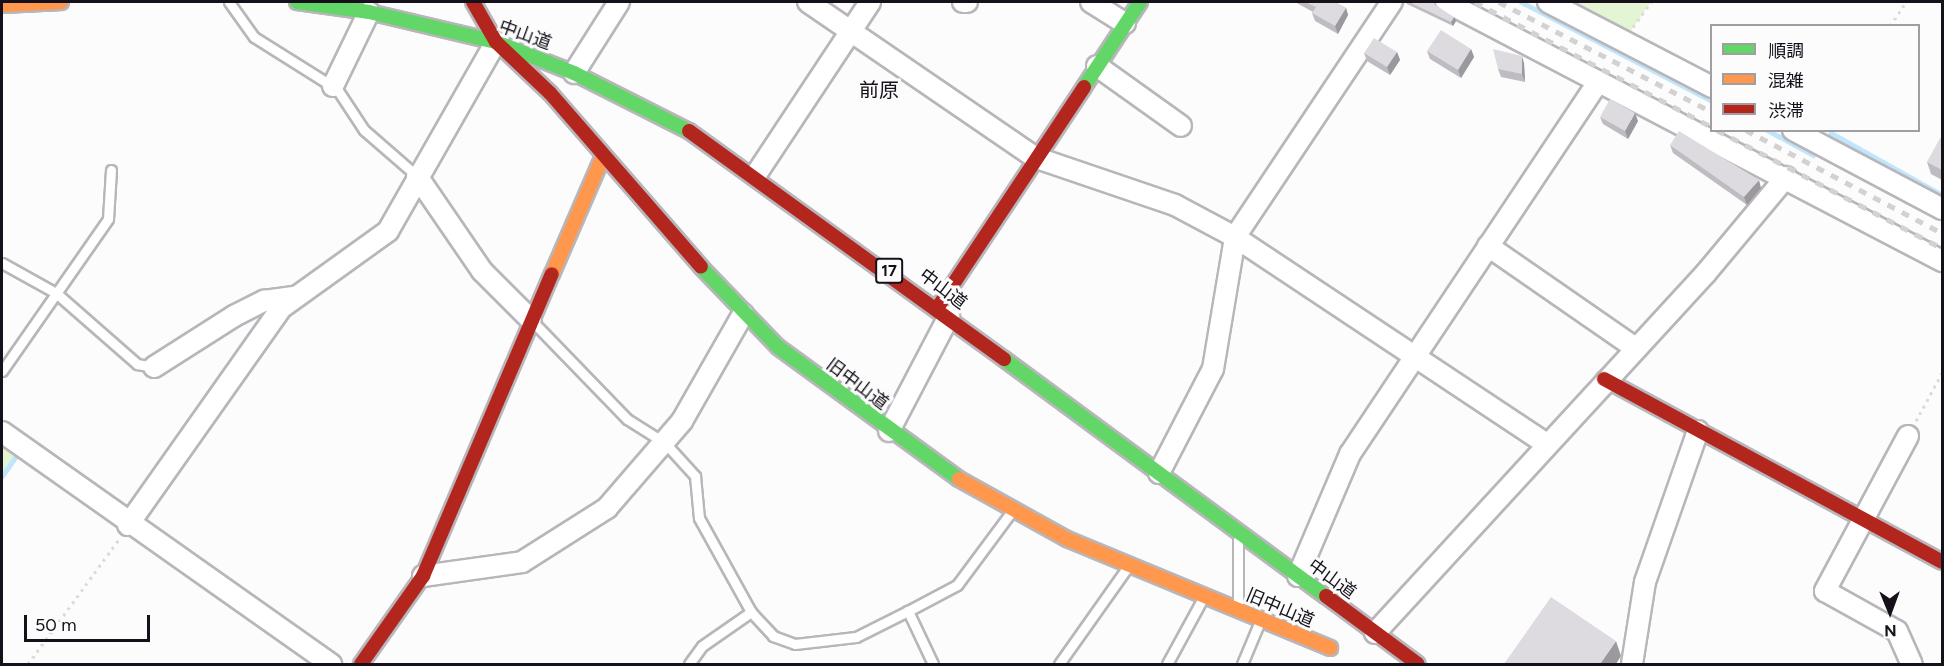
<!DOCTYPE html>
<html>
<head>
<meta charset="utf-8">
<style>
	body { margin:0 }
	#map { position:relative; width:1944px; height:666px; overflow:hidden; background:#fcfcfc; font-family:Figtree,"Noto Sans JP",sans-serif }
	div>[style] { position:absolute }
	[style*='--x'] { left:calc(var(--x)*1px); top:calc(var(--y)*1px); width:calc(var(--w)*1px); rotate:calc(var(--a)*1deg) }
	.green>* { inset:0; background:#e4f5d4 }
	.stream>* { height:5px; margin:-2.5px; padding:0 2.5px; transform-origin:2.5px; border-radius:2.5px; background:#c0e6fc }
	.path>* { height:3px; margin-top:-1.5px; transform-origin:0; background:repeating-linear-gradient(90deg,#dbdbdb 0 3px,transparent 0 7.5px) }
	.roads { filter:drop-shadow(2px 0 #b8b6bb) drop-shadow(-2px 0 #b8b6bb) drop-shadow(0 2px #b8b6bb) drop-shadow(0 -2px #b8b6bb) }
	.lane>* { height:9px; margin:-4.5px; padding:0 4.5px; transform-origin:4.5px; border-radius:4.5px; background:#fff }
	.street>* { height:20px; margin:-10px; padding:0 10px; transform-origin:10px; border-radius:10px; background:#fff }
	.fast>* { height:14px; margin:-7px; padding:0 7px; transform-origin:7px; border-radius:7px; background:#63d668 }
	.slow>* { height:14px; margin:-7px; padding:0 7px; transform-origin:7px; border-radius:7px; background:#ff974d }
	.jam>* { height:14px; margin:-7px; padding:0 7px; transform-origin:7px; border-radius:7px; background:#b3261e }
	.rail>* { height:4.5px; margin-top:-2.25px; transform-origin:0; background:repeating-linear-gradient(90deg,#d2d2d2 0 8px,transparent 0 16px) }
	.wall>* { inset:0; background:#bfbcc1 }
	.shaded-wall>* { inset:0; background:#9b999d }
	.building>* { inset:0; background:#dedbe0 }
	span { translate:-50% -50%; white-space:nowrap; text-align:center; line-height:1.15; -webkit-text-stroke:6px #fcfcfc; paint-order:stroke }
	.shield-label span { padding:2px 4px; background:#fcfcfc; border:2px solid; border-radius:4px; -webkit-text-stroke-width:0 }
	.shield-label { font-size:16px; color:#16101b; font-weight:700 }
	.street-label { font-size:18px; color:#16101b }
	.neighbourhood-label { font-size:20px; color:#16101b }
	.frame { position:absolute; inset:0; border:3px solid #16101b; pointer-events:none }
	.legend { position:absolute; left:1710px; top:24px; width:210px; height:108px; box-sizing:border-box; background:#fcfcfc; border:2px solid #a09ea2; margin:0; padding:8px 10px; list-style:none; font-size:18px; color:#16101b }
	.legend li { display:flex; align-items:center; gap:12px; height:30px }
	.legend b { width:30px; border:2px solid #a09ea2 }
	.north { position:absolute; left:1860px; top:582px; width:60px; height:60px; -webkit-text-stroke:4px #fcfcfc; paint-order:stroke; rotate:179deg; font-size:16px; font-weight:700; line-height:24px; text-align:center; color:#16101b }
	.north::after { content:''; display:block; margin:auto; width:21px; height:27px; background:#16101b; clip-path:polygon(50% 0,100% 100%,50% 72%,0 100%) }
	.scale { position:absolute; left:24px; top:615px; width:126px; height:27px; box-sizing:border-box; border:3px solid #16101b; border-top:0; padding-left:8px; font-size:18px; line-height:21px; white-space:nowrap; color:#16101b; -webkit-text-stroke:4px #fcfcfc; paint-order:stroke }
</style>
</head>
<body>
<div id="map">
	<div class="green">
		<div style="clip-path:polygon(1548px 2px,1651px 2px,1624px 41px)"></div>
		<div style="clip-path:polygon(2px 432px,22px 447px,2px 476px)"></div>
	</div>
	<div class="stream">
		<div style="--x:1521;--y:2;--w:215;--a:27.4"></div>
		<div style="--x:1767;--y:130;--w:52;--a:28.5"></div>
		<div style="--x:1813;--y:155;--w:28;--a:-51"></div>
		<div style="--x:1831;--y:133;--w:127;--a:29.2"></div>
		<div style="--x:2;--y:476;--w:33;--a:-55"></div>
	</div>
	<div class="path">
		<div style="--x:1890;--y:26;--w:29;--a:-56"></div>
		<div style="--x:1633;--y:27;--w:31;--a:-54"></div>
		<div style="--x:1916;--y:421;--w:55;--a:-61.6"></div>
		<div style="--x:28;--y:664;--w:155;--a:-53.9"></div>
	</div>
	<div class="roads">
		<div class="lane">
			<div style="--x:229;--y:2;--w:43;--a:54.5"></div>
			<div style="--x:254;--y:37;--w:98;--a:32.1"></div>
			<div style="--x:337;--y:89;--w:49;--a:56.6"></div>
			<div style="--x:364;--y:130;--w:70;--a:41"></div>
			<div style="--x:2;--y:263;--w:62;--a:29.1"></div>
			<div style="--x:56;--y:293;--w:108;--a:41.2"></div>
			<div style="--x:137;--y:364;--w:17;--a:10"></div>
			<div style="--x:535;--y:324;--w:132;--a:45.9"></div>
			<div style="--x:627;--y:419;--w:45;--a:32.3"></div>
			<div style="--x:665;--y:443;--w:45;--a:47.7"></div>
			<div style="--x:695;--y:476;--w:42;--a:84.6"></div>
			<div style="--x:699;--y:518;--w:107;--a:61"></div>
			<div style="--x:751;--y:612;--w:33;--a:47"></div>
			<div style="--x:773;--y:636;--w:23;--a:20"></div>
			<div style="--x:795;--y:644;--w:61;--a:-6.5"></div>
			<div style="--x:856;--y:637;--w:58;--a:-26.6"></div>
			<div style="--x:2;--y:371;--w:185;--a:-55.1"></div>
			<div style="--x:108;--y:219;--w:49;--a:-86.5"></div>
			<div style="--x:1238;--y:540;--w:67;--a:90"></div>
			<div style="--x:689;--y:664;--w:22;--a:-54"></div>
			<div style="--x:702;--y:646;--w:60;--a:-34.8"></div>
			<div style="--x:933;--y:664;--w:59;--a:-115.3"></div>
			<div style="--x:908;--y:611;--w:55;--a:-28"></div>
			<div style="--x:957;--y:585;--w:92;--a:-53.4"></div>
			<div style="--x:1059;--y:664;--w:118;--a:-54.7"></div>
			<div style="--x:1167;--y:664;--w:75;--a:-61.4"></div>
			<div style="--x:1242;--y:664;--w:47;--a:-67.3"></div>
		</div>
		<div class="street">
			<div style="--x:808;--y:2;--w:274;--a:34.4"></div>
			<div style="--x:1034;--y:157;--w:149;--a:18.8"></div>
			<div style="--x:1175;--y:205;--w:68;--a:28.1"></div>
			<div style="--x:1235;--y:237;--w:372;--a:33.6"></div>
			<div style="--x:963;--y:2;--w:4;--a:0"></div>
			<div style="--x:1091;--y:2;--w:40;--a:32"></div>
			<div style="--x:1446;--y:2;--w:560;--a:27.57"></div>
			<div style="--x:1548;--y:2;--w:185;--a:27.4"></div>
			<div style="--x:1097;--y:66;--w:103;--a:35.5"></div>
			<div style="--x:574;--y:73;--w:84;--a:-57.6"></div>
			<div style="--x:333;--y:86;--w:82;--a:-64.1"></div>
			<div style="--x:1793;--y:130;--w:169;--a:27.9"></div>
			<div style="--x:757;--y:173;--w:205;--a:-56.5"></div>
			<div style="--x:417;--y:176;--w:115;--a:55.6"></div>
			<div style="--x:482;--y:271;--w:69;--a:45"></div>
			<div style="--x:1488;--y:246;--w:178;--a:34.7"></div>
			<div style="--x:154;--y:367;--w:95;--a:-32.5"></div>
			<div style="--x:234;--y:316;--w:34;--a:-27"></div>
			<div style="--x:264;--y:301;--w:30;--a:-8"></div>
			<div style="--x:889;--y:431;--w:130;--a:-62.4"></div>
			<div style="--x:2;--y:432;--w:403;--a:35.2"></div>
			<div style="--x:1908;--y:436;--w:176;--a:118.2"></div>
			<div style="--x:1825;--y:591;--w:82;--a:29.1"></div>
			<div style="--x:1897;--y:631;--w:36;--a:66"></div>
			<div style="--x:1159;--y:473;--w:117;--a:-62.6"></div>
			<div style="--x:1213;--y:369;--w:134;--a:-80.5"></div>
			<div style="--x:1235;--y:237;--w:283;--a:-56.3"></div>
			<div style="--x:128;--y:525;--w:266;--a:-54.8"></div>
			<div style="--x:281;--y:308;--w:132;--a:-35.7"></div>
			<div style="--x:388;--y:231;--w:218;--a:-60.3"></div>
			<div style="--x:423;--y:576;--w:100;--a:-8"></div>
			<div style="--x:522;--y:562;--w:101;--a:-32.4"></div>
			<div style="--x:607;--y:508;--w:115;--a:-49.2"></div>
			<div style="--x:682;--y:421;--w:123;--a:-60.3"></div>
			<div style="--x:1298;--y:576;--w:133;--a:-66.9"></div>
			<div style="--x:1350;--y:454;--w:448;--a:-56.3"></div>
			<div style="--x:1375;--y:633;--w:489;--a:-47.4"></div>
			<div style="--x:1706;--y:273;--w:125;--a:-50.2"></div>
			<div style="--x:1632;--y:664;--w:83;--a:-81"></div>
			<div style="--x:1645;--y:582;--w:160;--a:-70.7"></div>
		</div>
		<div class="fast">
			<div style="--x:297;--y:2;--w:73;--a:7.9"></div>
			<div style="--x:369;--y:12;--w:130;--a:13.3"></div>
			<div style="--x:496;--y:42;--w:84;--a:21.7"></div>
			<div style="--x:574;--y:73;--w:129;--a:26.8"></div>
			<div style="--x:1084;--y:87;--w:102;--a:-56.6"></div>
			<div style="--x:701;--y:267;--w:111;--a:46.1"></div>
			<div style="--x:778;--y:347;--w:224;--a:36.1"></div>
			<div style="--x:1004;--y:359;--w:400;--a:36.4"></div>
		</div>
		<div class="slow">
			<div style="--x:2;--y:5;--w:59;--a:-2.9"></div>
			<div style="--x:552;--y:274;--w:129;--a:-66.6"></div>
			<div style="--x:959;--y:479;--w:124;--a:29.1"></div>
			<div style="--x:1067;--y:539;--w:285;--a:22.5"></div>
		</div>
		<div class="jam">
			<div style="--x:473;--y:2;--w:46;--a:60.1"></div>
			<div style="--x:496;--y:42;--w:74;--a:43.4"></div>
			<div style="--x:550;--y:93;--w:230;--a:49"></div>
			<div style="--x:689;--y:131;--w:389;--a:35.9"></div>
			<div style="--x:938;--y:307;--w:264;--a:-56.4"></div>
			<div style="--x:1604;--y:379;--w:384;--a:28.4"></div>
			<div style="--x:1326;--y:596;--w:114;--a:36.5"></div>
			<div style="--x:361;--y:664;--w:108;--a:-54.8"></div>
			<div style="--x:423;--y:576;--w:328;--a:-66.9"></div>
		</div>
	</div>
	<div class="rail">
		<div style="--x:1475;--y:2;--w:268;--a:27.8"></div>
		<div style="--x:1499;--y:2;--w:240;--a:27.3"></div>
		<div style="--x:1717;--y:130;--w:254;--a:27.7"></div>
		<div style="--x:1746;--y:130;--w:221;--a:27.7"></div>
	</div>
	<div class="wall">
		<div style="clip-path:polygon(1295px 2px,1335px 2px,1346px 8px,1348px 15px,1338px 34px,1315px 21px,1312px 13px,1313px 12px)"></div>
		<div style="clip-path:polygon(1406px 2px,1435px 2px,1436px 5px,1456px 21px,1453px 26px,1407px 4px)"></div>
		<div style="clip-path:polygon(1471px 49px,1474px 57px,1461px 78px,1430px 59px,1427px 51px)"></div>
		<div style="clip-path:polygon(1397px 52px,1400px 60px,1390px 75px,1367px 61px,1364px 53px)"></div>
		<div style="clip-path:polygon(1524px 63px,1525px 82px,1501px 77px,1498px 69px)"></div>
		<div style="clip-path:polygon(1600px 117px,1638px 121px,1628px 139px,1603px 124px)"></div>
		<div style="clip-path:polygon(1942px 139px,1942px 180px,1931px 174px,1927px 162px)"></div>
		<div style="clip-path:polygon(1670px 145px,1761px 188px,1747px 205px,1673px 153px)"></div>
	</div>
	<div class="shaded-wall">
		<div style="clip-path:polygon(1346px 8px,1348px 15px,1338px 34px,1335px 26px)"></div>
		<div style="clip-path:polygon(1454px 17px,1456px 21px,1453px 26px,1451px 22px)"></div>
		<div style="clip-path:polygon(1471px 49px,1474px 57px,1461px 78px,1458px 70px)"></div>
		<div style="clip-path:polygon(1397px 52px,1400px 60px,1390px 75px,1387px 67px)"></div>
		<div style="clip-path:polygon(1522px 56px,1524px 63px,1525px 82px,1522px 74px)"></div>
		<div style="clip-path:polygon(1635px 113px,1638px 121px,1628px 139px,1625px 131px)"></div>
		<div style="clip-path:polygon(1759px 180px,1761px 188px,1747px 205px,1744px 197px)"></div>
		<div style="clip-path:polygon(1616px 641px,1621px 656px,1616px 664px,1600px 664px)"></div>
	</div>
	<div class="building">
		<div style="clip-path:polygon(1305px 2px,1335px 2px,1346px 8px,1335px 26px,1312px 13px,1316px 7px)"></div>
		<div style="clip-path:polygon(1409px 2px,1434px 2px,1435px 5px,1454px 17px,1451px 22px)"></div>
		<div style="clip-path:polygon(1441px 30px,1471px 49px,1458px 70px,1427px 51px)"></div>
		<div style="clip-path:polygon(1374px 38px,1397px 52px,1387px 67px,1364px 53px)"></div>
		<div style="clip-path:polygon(1493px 49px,1522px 56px,1522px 74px,1498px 69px)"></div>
		<div style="clip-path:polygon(1610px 99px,1635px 113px,1625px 131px,1600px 117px)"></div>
		<div style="clip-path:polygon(1679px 131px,1759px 180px,1744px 197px,1670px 145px)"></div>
		<div style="clip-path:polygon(1940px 138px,1942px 139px,1942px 170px,1927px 162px)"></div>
		<div style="clip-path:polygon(1551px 597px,1616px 641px,1600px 664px,1504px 664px)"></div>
	</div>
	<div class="shield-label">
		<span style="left:889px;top:271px">17</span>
	</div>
	<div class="street-label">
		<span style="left:525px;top:35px;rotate:20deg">中山道</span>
		<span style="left:943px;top:289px;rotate:37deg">中山道</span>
		<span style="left:857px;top:384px;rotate:37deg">旧中山道</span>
		<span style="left:1332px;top:579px;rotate:36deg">中山道</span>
		<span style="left:1280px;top:608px;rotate:23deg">旧中山道</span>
	</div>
	<div class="neighbourhood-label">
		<span style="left:879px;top:90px">前原</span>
	</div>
	<div class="frame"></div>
	<ul class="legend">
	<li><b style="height:8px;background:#63d668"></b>順調</li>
	<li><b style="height:8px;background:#ff974d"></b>混雑</li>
	<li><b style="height:8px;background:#b3261e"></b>渋滞</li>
	</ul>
	<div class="north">N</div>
	<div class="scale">50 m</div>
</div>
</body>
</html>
